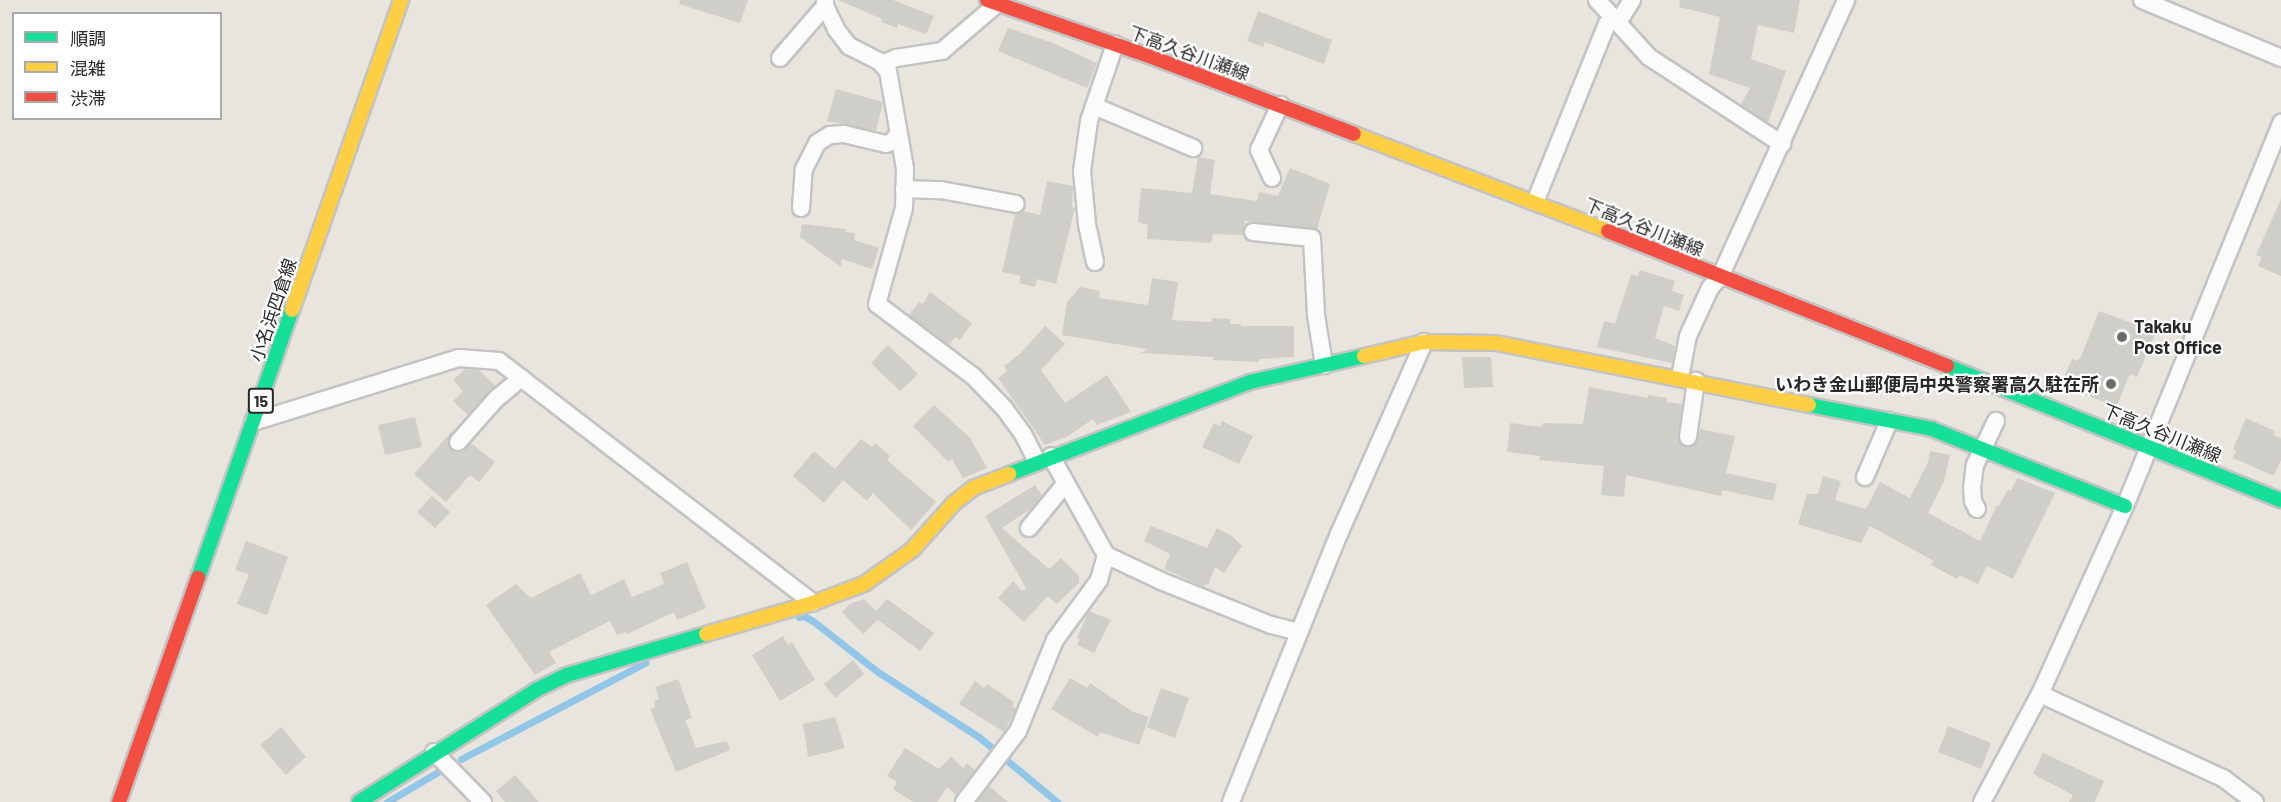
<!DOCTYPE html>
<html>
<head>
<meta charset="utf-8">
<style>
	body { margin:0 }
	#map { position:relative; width:2281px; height:802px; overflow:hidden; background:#e7e5de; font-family:Barlow,"Noto Sans JP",sans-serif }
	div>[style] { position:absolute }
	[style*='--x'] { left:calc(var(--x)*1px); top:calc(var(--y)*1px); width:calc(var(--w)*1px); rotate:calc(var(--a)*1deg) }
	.stream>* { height:7px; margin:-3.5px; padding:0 3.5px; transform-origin:3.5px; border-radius:3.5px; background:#92c6e8 }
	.building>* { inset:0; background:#d0cec9 }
	.roads { filter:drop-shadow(2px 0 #c4c3c3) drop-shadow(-2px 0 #c4c3c3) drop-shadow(0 2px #c4c3c3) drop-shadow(0 -2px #c4c3c3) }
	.street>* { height:16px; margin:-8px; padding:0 8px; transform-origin:8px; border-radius:8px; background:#fbfbfa }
	.fast>* { height:14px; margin:-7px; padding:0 7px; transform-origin:7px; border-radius:7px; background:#16e098 }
	.slow>* { height:14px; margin:-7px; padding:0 7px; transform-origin:7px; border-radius:7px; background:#ffcf43 }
	.jam>* { height:14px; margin:-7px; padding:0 7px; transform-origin:7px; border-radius:7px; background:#f24e42 }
	.dots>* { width:16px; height:16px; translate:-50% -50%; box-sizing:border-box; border:3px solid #fff; border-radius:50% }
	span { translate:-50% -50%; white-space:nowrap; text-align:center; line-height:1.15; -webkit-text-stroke:4.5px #fff; paint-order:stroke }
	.shield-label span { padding:2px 4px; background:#fff; border:2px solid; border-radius:4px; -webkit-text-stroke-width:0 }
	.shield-label { font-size:16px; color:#282828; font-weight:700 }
	.street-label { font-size:18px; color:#282828 }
	.poi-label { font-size:18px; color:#282828; font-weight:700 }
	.left { translate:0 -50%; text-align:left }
	.right { translate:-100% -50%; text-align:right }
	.legend { position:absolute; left:12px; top:12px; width:210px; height:108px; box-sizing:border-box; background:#fff; border:2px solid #a9a9a9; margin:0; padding:8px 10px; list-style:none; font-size:18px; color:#282828 }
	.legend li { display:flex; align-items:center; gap:12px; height:30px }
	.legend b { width:30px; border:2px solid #a9a9a9 }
</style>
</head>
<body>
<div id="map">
	<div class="stream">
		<div style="--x:799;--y:617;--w:5;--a:-11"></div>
		<div style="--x:804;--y:616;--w:10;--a:29"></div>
		<div style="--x:813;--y:621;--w:83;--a:38.1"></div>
		<div style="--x:878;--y:672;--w:120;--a:32.8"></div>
		<div style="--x:979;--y:737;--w:102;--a:39.8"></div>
		<div style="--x:461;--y:759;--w:208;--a:-27.6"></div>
		<div style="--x:387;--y:802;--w:59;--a:-30.5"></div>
	</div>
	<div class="building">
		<div style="clip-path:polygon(680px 0,748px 0,740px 23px,679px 4px)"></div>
		<div style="clip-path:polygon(838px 0,893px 0,934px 16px,926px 34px,898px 24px,897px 28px,881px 22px,882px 19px)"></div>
		<div style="clip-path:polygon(1680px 0,1800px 0,1794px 33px,1758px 25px,1751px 59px,1786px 71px,1768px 123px,1741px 104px,1750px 88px,1709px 74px,1720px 17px,1679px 7px)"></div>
		<div style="clip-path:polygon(1258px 11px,1332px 40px,1324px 64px,1265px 42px,1263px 47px,1247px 41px)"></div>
		<div style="clip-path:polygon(1008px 28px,1053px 43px,1097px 63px,1087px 88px,998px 51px)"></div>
		<div style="clip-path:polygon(836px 89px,883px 102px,876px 131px,827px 121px)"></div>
		<div style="clip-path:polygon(1198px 157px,1215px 160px,1210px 194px,1257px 201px,1259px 192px,1278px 196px,1290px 168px,1330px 184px,1317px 229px,1245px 221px,1243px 235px,1213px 234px,1211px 243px,1147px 239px,1148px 225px,1138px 222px,1141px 188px,1192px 193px)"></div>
		<div style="clip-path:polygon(1047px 181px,1073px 186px,1072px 207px,1075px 208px,1056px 284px,1037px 279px,1035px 287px,1019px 283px,1021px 276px,1002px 272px,1015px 214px,1023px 211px,1040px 215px)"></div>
		<div style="clip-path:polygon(2281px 199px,2281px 276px,2258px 266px,2262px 257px,2256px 255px)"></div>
		<div style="clip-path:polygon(802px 224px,846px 229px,845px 232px,855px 233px,854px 240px,879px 248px,872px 269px,842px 259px,841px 267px,800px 237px)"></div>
		<div style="clip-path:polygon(1640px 270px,1675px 281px,1672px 291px,1684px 295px,1679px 311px,1664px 306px,1655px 338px,1675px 346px,1672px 363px,1597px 347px,1604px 321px,1615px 324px,1631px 274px,1638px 276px)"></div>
		<div style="clip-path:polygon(1152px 278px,1178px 282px,1172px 320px,1211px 322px,1212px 318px,1230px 319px,1230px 324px,1241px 324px,1241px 326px,1294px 326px,1294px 357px,1259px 359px,1259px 362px,1213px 360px,1213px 357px,1141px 353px,1147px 349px,1062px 335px,1067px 302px,1080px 287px,1100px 291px,1099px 298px,1148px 305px)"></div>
		<div style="clip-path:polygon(930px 292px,972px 323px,960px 340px,955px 337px,949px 345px,909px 315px,919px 302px,923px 304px)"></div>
		<div style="clip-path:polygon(2099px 311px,2156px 332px,2137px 377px,2130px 374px,2116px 407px,2061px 384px,2072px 359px,2077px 361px,2081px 357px)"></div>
		<div style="clip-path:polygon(1045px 326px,1065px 344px,1041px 370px,1065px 403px,1107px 375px,1131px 412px,1097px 425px,1093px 419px,1068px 436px,1045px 445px,998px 378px,1007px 371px,1004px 366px,1021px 353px)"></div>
		<div style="clip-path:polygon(888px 345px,918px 374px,900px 391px,871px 363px)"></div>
		<div style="clip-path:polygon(1462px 357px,1491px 357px,1493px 387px,1464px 388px)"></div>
		<div style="clip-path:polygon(465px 369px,479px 370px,496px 386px,468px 415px,453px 401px,463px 391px,453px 380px)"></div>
		<div style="clip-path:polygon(1589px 387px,1648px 398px,1648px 395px,1667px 398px,1667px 402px,1682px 404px,1678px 436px,1679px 441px,1686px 447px,1697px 443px,1700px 429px,1735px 436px,1726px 473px,1777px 484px,1773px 501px,1722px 490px,1721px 496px,1626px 475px,1624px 497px,1601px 495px,1604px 466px,1539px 460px,1540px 456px,1507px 452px,1510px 423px,1542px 427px,1543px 423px,1583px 424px)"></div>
		<div style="clip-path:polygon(934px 405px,970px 438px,987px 468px,963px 478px,952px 459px,948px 462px,913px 426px)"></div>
		<div style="clip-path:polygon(415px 417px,422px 447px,385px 455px,378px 425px)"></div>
		<div style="clip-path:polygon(2246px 418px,2275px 431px,2273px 435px,2281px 438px,2281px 460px,2274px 476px,2233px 458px,2236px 451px,2233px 449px)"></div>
		<div style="clip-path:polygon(1222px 421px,1253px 436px,1239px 464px,1202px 447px,1214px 423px,1220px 426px)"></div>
		<div style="clip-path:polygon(454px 429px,448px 441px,452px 450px,462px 452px,471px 443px,495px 462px,479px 482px,470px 475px,446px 502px,414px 474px)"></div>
		<div style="clip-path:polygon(861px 439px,872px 447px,875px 443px,890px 456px,887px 460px,936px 502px,911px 530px,873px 493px,867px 501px,843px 480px,824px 503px,793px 476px,814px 451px,835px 469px)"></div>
		<div style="clip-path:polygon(1930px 451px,1950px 455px,1944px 481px,1928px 513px,1980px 541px,1997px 505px,1999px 506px,2008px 489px,2011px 491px,2017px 478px,2055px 493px,2013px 579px,1987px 566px,1978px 584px,1959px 575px,1957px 579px,1931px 565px,1934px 561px,1870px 526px,1861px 543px,1798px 524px,1807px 494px,1818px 494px,1823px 476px,1841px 481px,1835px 500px,1866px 509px,1880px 482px,1910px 498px,1928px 462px)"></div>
		<div style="clip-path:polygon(1035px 485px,1042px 495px,1032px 508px,1002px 528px,1049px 569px,1061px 558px,1079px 576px,1079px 583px,1057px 604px,1048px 596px,1024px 622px,998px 598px,1013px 581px,1022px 591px,1026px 588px,985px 516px)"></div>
		<div style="clip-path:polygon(432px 496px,450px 512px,435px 528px,417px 512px)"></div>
		<div style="clip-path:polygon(1151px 526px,1207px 548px,1217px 528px,1232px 536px,1242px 546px,1224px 573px,1215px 567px,1208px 585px,1205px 584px,1204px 587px,1164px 569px,1170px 554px,1144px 541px)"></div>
		<div style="clip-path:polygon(246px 541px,288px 557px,267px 615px,237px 604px,249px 574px,235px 570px)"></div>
		<div style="clip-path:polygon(687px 562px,706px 608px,677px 620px,674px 612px,627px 634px,625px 632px,617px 635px,610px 621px,549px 652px,556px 663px,535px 675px,486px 605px,516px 584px,531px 598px,580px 573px,591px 595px,624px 579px,632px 597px,664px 584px,660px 573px)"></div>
		<div style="clip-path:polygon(864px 599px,876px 611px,887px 599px,934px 633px,920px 651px,878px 620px,863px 634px,842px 612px,850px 604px)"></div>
		<div style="clip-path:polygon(1089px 611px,1111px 620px,1094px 653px,1077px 645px,1080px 639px,1077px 638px)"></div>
		<div style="clip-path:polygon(783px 636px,788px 645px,792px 642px,815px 680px,780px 701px,752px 655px)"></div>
		<div style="clip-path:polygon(853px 660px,864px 674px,835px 698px,824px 684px)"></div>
		<div style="clip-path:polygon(1070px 678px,1087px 688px,1090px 683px,1133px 712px,1149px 717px,1139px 745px,1100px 732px,1098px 737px,1051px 709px)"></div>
		<div style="clip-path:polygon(678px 679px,692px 718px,685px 720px,696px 748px,727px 741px,730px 750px,676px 772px,650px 709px,655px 707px,654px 701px,659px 699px,655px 687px)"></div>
		<div style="clip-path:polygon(975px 681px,984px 688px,987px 684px,1014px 702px,1012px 706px,1016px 709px,1004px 732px,959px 704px)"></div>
		<div style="clip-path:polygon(1161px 688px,1189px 698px,1175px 738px,1147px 727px)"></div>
		<div style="clip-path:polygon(835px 717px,845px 748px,808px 757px,803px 724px)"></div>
		<div style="clip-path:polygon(1948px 726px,1991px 743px,1981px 769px,1938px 752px)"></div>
		<div style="clip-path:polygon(281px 727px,306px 757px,286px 775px,260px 745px)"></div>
		<div style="clip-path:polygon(905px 748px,939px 769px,951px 757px,963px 768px,967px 763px,975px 770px,956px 795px,947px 787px,937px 802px,913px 802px,893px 789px,897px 782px,887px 776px)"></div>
		<div style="clip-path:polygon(2043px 753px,2104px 781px,2095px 802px,2069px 802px,2073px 795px,2033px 774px)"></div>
		<div style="clip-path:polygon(515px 775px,539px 802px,505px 802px,496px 791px)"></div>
		<div style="clip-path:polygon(989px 786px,1008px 802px,977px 802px)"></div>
	</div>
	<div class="roads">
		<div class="street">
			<div style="--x:825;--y:0;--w:6;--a:90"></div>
			<div style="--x:825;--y:6;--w:25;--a:64"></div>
			<div style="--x:836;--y:29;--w:21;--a:53"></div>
			<div style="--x:849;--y:46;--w:34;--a:27"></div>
			<div style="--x:879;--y:61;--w:13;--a:48"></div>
			<div style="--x:888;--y:71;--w:98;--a:80.1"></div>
			<div style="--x:905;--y:168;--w:40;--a:91.4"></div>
			<div style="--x:904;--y:208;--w:100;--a:105.7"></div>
			<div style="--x:877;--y:304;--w:120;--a:36.9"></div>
			<div style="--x:973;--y:376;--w:45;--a:45.9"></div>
			<div style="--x:1004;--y:408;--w:32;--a:54"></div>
			<div style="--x:1023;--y:434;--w:31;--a:63"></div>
			<div style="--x:1597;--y:0;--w:77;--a:47.6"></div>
			<div style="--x:1649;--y:57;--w:159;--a:33.2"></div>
			<div style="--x:2142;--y:0;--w:151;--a:22.6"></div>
			<div style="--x:780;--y:58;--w:69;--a:-49.1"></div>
			<div style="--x:882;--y:64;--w:15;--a:-23"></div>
			<div style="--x:896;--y:58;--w:47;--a:-8.7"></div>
			<div style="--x:942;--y:51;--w:72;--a:-40.5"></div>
			<div style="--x:1094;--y:106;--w:108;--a:23"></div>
			<div style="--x:1272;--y:178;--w:31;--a:-115"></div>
			<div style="--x:1259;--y:150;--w:50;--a:-65"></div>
			<div style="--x:904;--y:189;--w:37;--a:2"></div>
			<div style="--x:941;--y:190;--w:76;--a:10.6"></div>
			<div style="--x:1535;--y:202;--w:192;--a:-68"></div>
			<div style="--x:1607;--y:24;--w:17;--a:-28"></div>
			<div style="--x:1622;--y:16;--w:19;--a:-58"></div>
			<div style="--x:801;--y:208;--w:39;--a:-86"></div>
			<div style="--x:804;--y:169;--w:29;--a:-63"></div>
			<div style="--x:817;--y:143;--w:15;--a:-32"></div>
			<div style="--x:830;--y:135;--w:14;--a:-4"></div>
			<div style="--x:844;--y:134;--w:43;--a:13.4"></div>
			<div style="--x:886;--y:144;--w:8;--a:-23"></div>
			<div style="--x:893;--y:141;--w:9;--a:-54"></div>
			<div style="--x:1253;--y:232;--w:59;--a:5.8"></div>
			<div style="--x:1312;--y:238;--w:77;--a:87"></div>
			<div style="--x:1316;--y:315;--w:51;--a:80.9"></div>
			<div style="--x:1095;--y:262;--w:39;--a:-102"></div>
			<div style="--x:1087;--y:224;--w:53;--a:-95.4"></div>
			<div style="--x:1082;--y:171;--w:50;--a:-82"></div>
			<div style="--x:1089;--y:121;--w:81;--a:-71.3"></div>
			<div style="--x:1680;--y:377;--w:42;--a:-79"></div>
			<div style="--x:1688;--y:336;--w:53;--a:-65.4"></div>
			<div style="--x:1710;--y:288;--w:15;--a:-48"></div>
			<div style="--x:1720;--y:277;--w:304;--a:-65.5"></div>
			<div style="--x:253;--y:422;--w:215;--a:-17.3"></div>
			<div style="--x:458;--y:358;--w:41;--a:4.2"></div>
			<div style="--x:499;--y:361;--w:396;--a:37.6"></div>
			<div style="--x:1688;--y:437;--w:57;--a:-81.9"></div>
			<div style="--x:458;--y:442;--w:57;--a:-48.5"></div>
			<div style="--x:496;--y:399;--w:33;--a:-40"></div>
			<div style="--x:1865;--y:477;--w:61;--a:-66.8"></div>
			<div style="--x:1977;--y:509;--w:9;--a:-117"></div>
			<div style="--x:1973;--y:501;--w:13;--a:-94"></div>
			<div style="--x:1972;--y:488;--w:23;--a:-83"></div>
			<div style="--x:1975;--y:465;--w:49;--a:-64.5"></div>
			<div style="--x:1029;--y:528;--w:58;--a:-50.6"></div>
			<div style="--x:1106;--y:555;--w:61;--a:25.3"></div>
			<div style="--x:1161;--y:581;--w:118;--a:21.8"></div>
			<div style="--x:1271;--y:625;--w:29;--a:14"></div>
			<div style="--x:2040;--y:694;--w:201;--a:24.7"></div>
			<div style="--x:2223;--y:778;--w:40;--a:37"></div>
			<div style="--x:434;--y:752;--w:70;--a:45.6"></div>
			<div style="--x:964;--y:802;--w:89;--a:-52.7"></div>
			<div style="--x:1018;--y:731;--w:98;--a:-67.9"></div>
			<div style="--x:1055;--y:640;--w:74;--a:-53.7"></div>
			<div style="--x:1099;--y:580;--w:26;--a:-74"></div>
			<div style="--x:1106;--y:555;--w:113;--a:-119.1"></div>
			<div style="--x:1231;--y:802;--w:289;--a:-68.1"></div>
			<div style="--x:1339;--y:534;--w:210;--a:-66.1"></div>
			<div style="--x:1982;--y:802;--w:123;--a:-61.8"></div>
			<div style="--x:2040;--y:694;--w:206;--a:-65.7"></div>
			<div style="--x:2125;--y:506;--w:414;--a:-67.8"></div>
		</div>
		<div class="fast">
			<div style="--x:1947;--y:366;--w:360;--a:21.9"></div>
			<div style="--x:1809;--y:405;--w:125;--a:11"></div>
			<div style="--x:1932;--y:429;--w:208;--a:21.8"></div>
			<div style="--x:1009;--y:474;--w:258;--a:-20.9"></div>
			<div style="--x:1250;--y:382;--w:117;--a:-12.8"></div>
			<div style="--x:198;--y:578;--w:284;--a:-70.7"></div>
			<div style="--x:359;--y:802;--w:209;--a:-32.3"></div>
			<div style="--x:536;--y:690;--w:34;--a:-26"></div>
			<div style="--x:567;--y:675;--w:145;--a:-16.4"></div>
		</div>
		<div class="slow">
			<div style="--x:1354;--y:134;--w:272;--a:20.9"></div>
			<div style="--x:292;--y:310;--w:329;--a:-70.6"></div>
			<div style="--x:1364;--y:356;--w:62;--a:-13.1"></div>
			<div style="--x:1424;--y:342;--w:72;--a:0.8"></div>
			<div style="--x:1496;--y:343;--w:319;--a:11.2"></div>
			<div style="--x:706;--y:634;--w:111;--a:-16.2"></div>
			<div style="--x:813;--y:603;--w:54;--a:-20.4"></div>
			<div style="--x:864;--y:584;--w:59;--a:-35.3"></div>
			<div style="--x:912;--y:550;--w:63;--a:-48.2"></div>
			<div style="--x:954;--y:503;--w:24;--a:-38"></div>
			<div style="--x:973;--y:488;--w:39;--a:-21"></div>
		</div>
		<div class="jam">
			<div style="--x:987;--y:0;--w:171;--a:19.1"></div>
			<div style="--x:1149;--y:56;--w:219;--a:20.8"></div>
			<div style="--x:1608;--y:231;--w:365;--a:21.7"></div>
			<div style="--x:119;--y:802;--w:238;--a:-70.6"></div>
		</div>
	</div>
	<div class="dots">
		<div style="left:2122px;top:337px;background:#6b6a68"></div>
		<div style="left:2111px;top:384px;background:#6b6a68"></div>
	</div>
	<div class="shield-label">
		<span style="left:261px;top:401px">15</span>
	</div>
	<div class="street-label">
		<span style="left:1189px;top:53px;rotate:20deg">下高久谷川瀬線</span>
		<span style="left:1644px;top:227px;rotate:22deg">下高久谷川瀬線</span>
		<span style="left:273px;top:310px;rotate:-71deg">小名浜四倉線</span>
		<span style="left:2162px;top:433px;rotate:22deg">下高久谷川瀬線</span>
	</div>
	<div class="poi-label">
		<span class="left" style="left:2134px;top:337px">Takaku<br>Post Office</span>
		<span class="right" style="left:2099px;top:384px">いわき金山郵便局中央警察署高久駐在所</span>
	</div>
	<ul class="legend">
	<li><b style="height:8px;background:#16e098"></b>順調</li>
	<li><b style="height:8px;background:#ffcf43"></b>混雑</li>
	<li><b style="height:8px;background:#f24e42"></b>渋滞</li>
	</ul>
</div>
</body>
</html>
